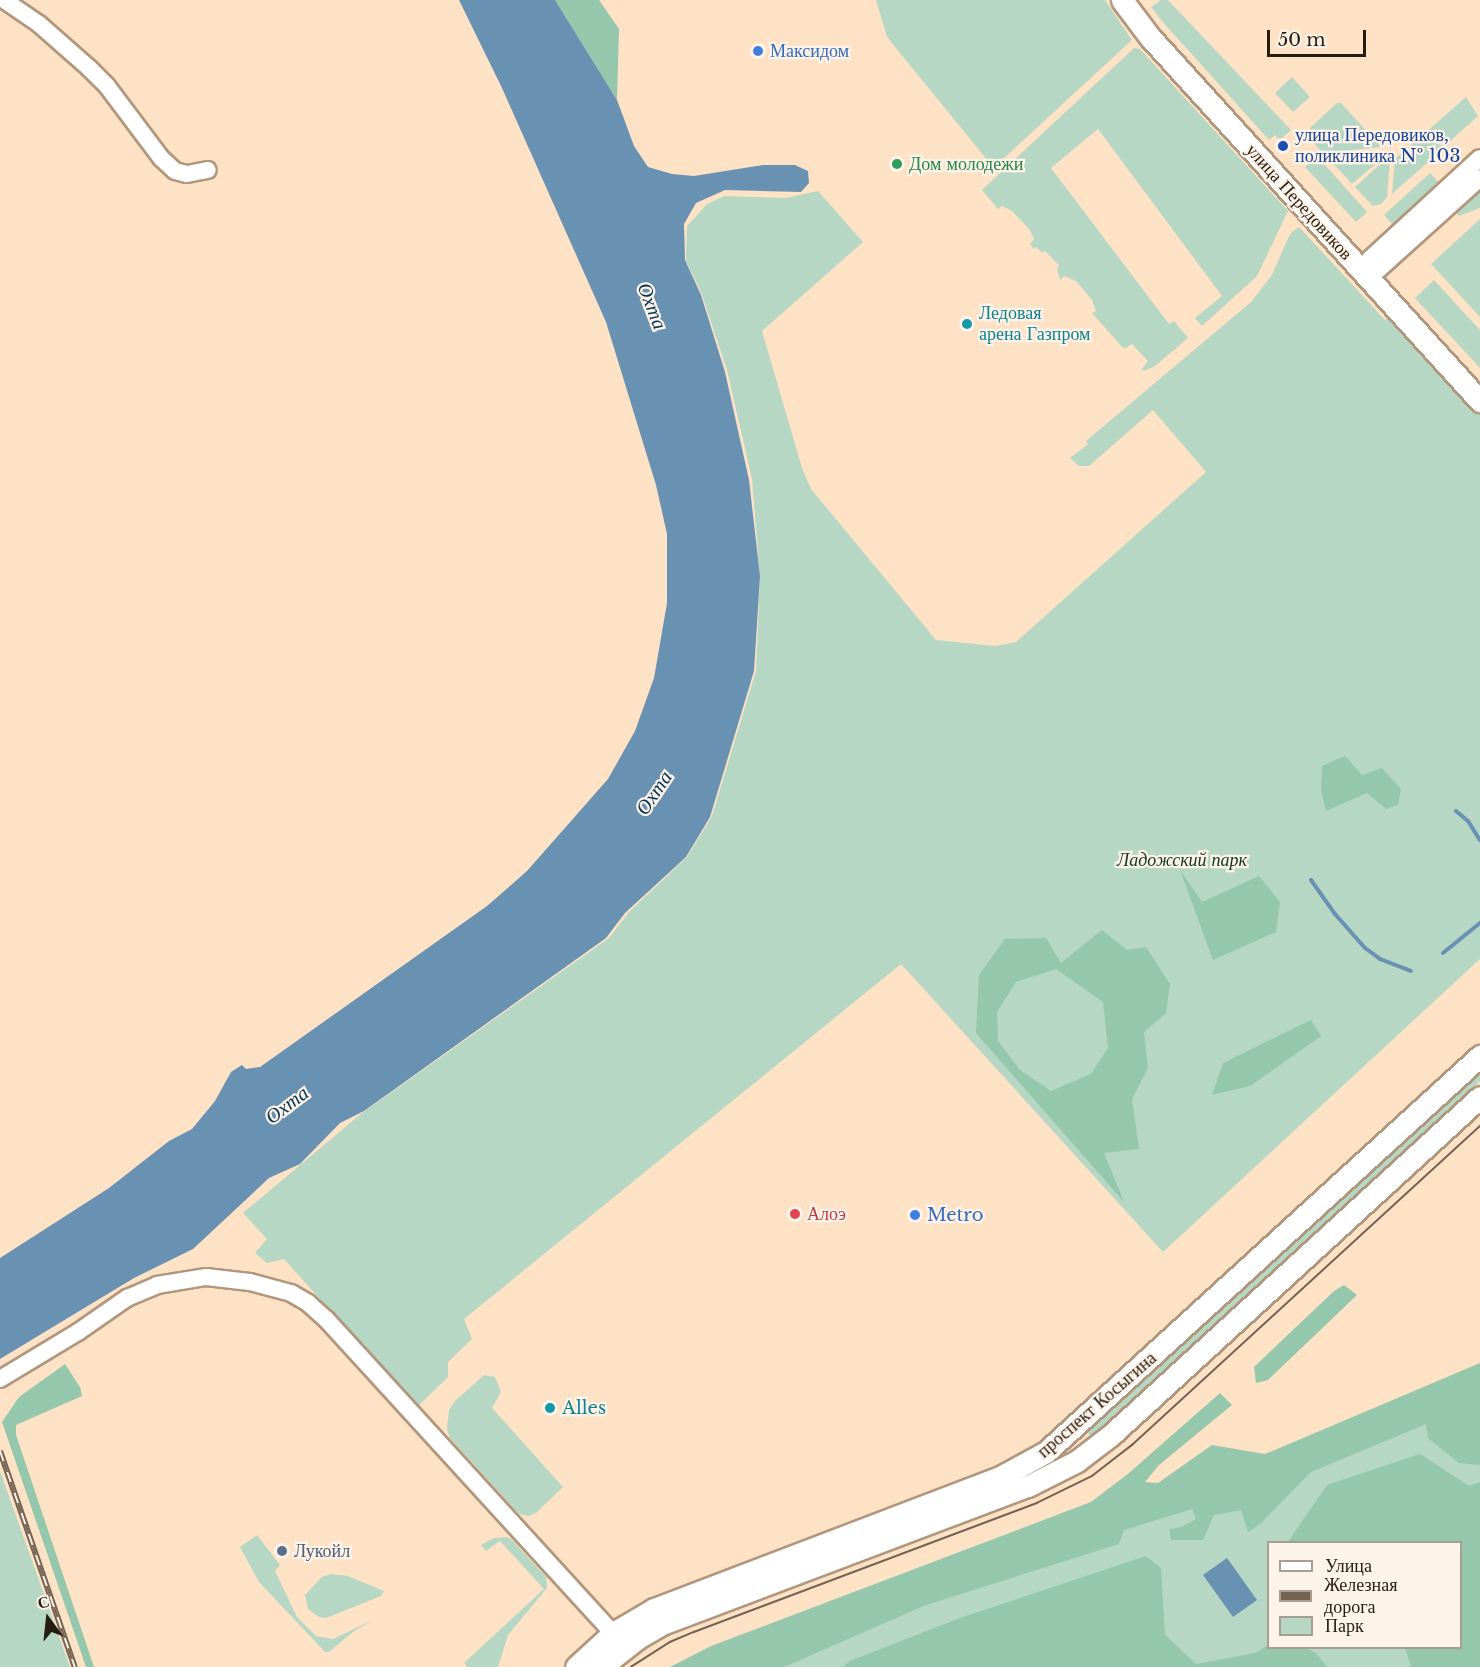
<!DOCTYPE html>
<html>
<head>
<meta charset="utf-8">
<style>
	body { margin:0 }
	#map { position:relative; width:1480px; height:1667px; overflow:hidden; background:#fee2c6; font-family:"Libre Baskerville",serif }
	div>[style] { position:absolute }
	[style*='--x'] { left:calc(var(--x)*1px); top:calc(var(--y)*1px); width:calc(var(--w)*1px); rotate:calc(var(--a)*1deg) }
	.green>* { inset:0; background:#b5d7c3 }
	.forest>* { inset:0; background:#94c7ab }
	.water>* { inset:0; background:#6991b2 }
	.stream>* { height:4px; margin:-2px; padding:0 2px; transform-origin:2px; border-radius:2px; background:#6991b2 }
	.roads { filter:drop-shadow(2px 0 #b1977d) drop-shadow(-2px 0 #b1977d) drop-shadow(0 2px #b1977d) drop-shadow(0 -2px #b1977d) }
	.minor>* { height:16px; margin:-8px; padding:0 8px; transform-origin:8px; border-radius:8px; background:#fff }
	.major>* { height:21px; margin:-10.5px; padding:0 10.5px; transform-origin:10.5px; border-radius:10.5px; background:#fff }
	.tram>* { height:1.5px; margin:-0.75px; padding:0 0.75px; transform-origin:0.75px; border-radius:0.75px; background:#746353 }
	.rail>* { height:6px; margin-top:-3px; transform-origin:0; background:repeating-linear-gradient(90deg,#fef3e8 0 11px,#746353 0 22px); box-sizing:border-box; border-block:2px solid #746353 }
	.dots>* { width:16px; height:16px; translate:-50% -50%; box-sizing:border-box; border:3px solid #fef3e8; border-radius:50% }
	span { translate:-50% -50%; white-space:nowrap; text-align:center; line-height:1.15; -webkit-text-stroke:4.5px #fef3e8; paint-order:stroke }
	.shop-label { font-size:18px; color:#366cbe }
	.left { translate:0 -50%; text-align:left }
	.transit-label { font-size:18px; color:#164399 }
	.leisure-label { font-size:18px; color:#27864d }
	.street-label { font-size:18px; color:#261c12 }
	.culture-label { font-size:18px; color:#0d838f }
	.park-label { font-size:18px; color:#0e3825; font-style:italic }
	.health-label { font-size:18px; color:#be3a42 }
	.service-label { font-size:18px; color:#4e5e75 }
	.water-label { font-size:20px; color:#033657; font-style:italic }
	.legend { position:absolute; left:1267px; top:1541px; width:195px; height:108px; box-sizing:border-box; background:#fef3e8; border:2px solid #a89d92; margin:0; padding:8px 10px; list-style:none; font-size:18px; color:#261c12 }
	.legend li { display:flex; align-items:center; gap:12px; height:30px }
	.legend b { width:30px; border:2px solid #a89d92 }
	.north { position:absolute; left:18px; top:1589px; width:60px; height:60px; -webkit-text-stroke:4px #fef3e8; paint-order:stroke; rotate:345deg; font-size:16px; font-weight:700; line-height:24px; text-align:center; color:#261c12 }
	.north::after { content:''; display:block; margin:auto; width:21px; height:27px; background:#261c12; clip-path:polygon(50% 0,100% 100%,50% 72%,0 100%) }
	.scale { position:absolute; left:1267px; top:30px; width:99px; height:27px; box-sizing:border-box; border:3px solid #261c12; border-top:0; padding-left:8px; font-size:18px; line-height:21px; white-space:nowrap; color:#261c12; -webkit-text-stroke:4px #fef3e8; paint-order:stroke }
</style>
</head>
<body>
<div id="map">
	<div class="green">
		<div style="clip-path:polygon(876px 0,1105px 0,1132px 40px,990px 171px,983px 165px,988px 161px,887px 37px)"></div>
		<div style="clip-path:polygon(1161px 0,1168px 0,1291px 130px,1280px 140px,1275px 135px,1269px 140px,1161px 20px,1151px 7px)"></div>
		<div style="clip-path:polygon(1134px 48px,1140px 49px,1288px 211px,1257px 276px,1202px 326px,1195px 318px,1222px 296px,1098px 129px,1051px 168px,1169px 324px,1174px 321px,1188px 338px,1155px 366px,1144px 371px,1142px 369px,1148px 361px,1132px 344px,1126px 348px,1122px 347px,1092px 313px,1096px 311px,1092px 300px,1076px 281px,1064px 276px,1060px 280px,1057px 269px,1059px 265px,1045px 251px,1042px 253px,1036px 247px,1034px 249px,1030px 244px,1034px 239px,1030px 230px,1012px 211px,1002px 206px,998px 209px,982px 190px)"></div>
		<div style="clip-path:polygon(1292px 77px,1310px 97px,1293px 112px,1275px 93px)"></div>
		<div style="clip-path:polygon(1466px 97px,1478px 116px,1447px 144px,1423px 135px)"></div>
		<div style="clip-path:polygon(1337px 103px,1341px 103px,1381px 147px,1323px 153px,1310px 139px,1310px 128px)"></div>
		<div style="clip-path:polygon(1421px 137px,1445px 147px,1392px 194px,1395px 159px)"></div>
		<div style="clip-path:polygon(1383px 151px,1386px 155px,1352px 184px,1325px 155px)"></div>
		<div style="clip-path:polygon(1317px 156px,1367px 212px,1356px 222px,1305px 167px)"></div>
		<div style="clip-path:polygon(1388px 157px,1390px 160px,1387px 197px,1381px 204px,1373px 206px,1355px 187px)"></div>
		<div style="clip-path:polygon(1430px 173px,1440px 184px,1394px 226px,1384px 215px)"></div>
		<div style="clip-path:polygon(1480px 187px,1480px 208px,1459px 216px,1454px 210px)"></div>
		<div style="clip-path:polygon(818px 191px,863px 242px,762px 331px,802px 468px,811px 489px,936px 640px,995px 646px,1016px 642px,1206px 472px,1153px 410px,1089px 466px,1079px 466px,1070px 458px,1088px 444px,1086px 441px,1251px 302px,1272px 275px,1290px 234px,1299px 227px,1385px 320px,1391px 315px,1480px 411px,1480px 959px,1163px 1252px,901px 964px,464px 1319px,472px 1339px,448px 1362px,448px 1377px,417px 1407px,284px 1259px,267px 1263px,255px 1253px,267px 1239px,243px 1213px,362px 1113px,609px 938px,629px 912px,687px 857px,712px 816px,756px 671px,760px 577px,752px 479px,727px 370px,701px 292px,686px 261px,687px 226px,707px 204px,724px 196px,786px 198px)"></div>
		<div style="clip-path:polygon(1480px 219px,1480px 317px,1431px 264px)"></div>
		<div style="clip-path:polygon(1434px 280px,1480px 330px,1480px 368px,1415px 298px)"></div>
		<div style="clip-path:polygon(1480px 1072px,1480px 1081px,1092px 1438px,1087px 1432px)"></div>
		<div style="clip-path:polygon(484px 1375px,495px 1377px,501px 1392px,492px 1408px,563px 1487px,536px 1513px,529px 1516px,519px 1514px,450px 1438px,447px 1429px,449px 1410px,455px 1401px)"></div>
		<div style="clip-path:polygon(evenodd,1480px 1375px,1480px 1667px,682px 1667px,1149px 1509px,1480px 1375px,1268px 1542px,1460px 1542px,1460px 1648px,1268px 1648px,1268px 1542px)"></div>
		<div style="clip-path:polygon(0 1471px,70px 1667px,0 1667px)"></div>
		<div style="clip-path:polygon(257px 1535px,280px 1565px,275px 1571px,297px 1617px,316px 1636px,333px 1639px,375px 1619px,354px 1631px,329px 1652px,325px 1652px,259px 1582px,240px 1547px)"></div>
		<div style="clip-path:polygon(506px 1537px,511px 1539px,546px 1577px,547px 1588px,508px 1635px,498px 1667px,467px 1667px,464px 1663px,544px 1589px,500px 1541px,486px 1551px,481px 1545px,494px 1538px)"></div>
		<div style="clip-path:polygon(331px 1574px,348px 1576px,384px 1591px,381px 1596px,326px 1618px,319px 1617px,308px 1609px,305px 1595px,322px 1577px)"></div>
	</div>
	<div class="forest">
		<div style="clip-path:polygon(555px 0,599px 0,619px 29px,617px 100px)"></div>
		<div style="clip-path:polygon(1345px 756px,1362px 775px,1382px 768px,1401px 789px,1398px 805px,1386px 809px,1367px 793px,1326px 811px,1321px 790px,1322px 766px)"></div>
		<div style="clip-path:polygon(1180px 870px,1202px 902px,1259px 876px,1280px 902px,1276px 932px,1213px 960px)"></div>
		<div style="clip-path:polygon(evenodd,1102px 930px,1127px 950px,1146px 947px,1170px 984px,1166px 1013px,1144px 1032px,1148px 1068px,1132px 1099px,1139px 1149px,1104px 1153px,1124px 1202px,976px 1033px,979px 975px,1005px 939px,1046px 938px,1061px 963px,1102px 930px,1056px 969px,1103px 1002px,1108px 1048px,1091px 1074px,1051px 1091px,1020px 1070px,998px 1041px,997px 1012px,1016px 982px,1056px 969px)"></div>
		<div style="clip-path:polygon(1311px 1020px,1321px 1036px,1250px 1086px,1212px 1095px,1223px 1063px)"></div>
		<div style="clip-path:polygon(1344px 1285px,1357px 1295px,1268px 1380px,1256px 1383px,1254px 1367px,1334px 1291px)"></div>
		<div style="clip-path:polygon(1480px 1363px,1480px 1465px,1459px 1463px,1428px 1438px,1426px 1424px,1311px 1472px,1260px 1524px,1248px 1532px,1241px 1510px,1214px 1515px,1203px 1540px,1171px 1540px,1169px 1529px,1182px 1527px,1196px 1519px,1192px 1509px,1124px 1530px,1119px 1544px,926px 1605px,784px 1667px,670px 1667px,711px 1646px,1091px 1502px,1129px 1473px,1220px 1393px,1232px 1405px,1159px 1465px,1145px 1482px,1158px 1483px,1212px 1445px,1265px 1454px)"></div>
		<div style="clip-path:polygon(65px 1364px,80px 1387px,82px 1396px,16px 1425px,16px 1435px,94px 1667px,86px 1667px,2px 1422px,19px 1397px)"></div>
		<div style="clip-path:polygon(1420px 1454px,1469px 1486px,1480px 1482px,1480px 1667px,1411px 1667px,1405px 1648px,1460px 1648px,1460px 1542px,1288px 1542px,1327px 1485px)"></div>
		<div style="clip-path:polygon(1146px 1556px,1161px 1568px,1165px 1635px,1196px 1664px,1255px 1653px,1268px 1645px,1268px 1648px,1306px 1648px,1316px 1653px,1327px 1667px,843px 1667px,850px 1661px,960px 1618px)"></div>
	</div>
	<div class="water">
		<div style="clip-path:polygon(459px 0,555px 0,617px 100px,634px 146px,648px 167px,672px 174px,694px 176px,763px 165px,795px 165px,808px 171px,809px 183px,801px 192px,725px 190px,696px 203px,684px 224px,685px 260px,701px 295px,725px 372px,749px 480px,760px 576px,754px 671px,710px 817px,686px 857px,625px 913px,606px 938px,364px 1111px,340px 1123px,300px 1164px,269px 1178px,193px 1249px,134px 1278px,0 1359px,0 1258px,109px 1188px,169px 1141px,192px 1129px,215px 1101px,231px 1072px,242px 1065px,246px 1069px,260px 1067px,487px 906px,527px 871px,608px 779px,635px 731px,654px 678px,667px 603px,667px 534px,656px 485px,606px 322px,502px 88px)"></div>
		<div style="clip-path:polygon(1227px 1558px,1257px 1600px,1233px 1617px,1203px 1575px)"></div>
	</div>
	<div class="stream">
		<div style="--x:1456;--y:811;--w:16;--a:40"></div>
		<div style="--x:1468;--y:821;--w:22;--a:58"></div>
		<div style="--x:1311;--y:880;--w:42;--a:54.8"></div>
		<div style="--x:1335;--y:914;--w:45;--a:48.6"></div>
		<div style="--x:1365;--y:948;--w:19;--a:36"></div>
		<div style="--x:1380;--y:959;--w:33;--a:21"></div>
		<div style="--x:1443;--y:953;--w:48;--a:-39"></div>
	</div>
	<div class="roads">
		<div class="minor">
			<div style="--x:4;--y:0;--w:42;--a:34.4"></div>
			<div style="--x:39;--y:24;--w:67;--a:41.3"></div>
			<div style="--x:89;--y:68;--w:25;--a:45"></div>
			<div style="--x:107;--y:86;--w:90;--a:53.1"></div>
			<div style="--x:161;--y:158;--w:19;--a:43"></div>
			<div style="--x:175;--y:171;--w:12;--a:14"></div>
			<div style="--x:187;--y:174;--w:21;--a:-11"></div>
			<div style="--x:1365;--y:275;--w:17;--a:-73"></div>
			<div style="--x:1370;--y:259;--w:149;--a:-42.6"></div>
			<div style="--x:1365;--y:275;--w:15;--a:-23"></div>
			<div style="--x:1379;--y:269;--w:136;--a:-42"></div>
			<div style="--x:0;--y:1379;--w:91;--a:-31.1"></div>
			<div style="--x:78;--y:1332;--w:60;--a:-34.8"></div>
			<div style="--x:127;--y:1298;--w:33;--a:-23"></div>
			<div style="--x:157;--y:1285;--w:50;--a:-9.3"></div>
			<div style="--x:206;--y:1277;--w:44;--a:6.5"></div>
			<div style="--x:250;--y:1282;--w:42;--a:15"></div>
			<div style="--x:291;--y:1293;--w:20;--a:30"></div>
			<div style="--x:308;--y:1303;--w:24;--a:42"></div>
			<div style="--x:326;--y:1319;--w:425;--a:47.6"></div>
		</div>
		<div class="major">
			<div style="--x:1122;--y:0;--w:45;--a:53.1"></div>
			<div style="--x:1149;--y:36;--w:493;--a:47.8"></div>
			<div style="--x:576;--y:1667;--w:50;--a:-42.6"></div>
			<div style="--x:613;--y:1633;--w:48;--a:-30.3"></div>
			<div style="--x:654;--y:1609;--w:373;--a:-20.9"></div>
			<div style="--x:1002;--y:1476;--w:50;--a:-28.6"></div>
			<div style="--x:1046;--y:1452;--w:588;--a:-42.38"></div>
			<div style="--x:601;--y:1667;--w:47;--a:-38.1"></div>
			<div style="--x:638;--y:1638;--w:28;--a:-30"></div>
			<div style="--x:662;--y:1624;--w:391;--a:-20.7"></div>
			<div style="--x:1028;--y:1486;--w:55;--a:-27"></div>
			<div style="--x:1077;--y:1461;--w:43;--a:-37.4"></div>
			<div style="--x:1111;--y:1435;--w:500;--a:-42.49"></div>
		</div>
	</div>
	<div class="tram">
		<div style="--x:631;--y:1667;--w:46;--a:-32.7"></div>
		<div style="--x:670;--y:1642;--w:26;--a:-23"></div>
		<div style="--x:694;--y:1632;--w:366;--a:-20.6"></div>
		<div style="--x:1037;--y:1503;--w:61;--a:-26.1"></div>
		<div style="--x:1092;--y:1476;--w:51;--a:-37.8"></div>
		<div style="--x:1132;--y:1445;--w:472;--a:-42.5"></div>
	</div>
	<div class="rail">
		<div style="--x:0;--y:1451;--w:229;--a:70.9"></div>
	</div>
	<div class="dots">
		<div style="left:758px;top:51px;background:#3f7fe0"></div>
		<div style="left:1283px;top:146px;background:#1a4fb4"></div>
		<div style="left:897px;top:164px;background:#2e9e5b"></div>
		<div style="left:967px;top:324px;background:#0f9aa8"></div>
		<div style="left:795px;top:1214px;background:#e0444e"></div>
		<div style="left:915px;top:1215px;background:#3f7fe0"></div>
		<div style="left:550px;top:1408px;background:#0f9aa8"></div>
		<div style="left:282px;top:1551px;background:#5c6f8a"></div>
	</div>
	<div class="shop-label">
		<span class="left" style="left:770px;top:51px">Максидом</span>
		<span class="left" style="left:927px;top:1215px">Metro</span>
	</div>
	<div class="transit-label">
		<span class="left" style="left:1295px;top:146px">улица Передовиков,<br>поликлиника № 103</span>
	</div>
	<div class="leisure-label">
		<span class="left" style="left:909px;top:164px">Дом молодежи</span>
	</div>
	<div class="street-label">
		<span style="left:1299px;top:202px;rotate:48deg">улица Передовиков</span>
		<span style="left:1097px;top:1405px;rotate:-41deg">проспект Косыгина</span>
	</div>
	<div class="culture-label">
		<span class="left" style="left:979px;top:324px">Ледовая<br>арена Газпром</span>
		<span class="left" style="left:562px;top:1408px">Alles</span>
	</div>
	<div class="park-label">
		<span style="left:1182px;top:860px">Ладожский парк</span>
	</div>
	<div class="health-label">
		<span class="left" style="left:807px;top:1214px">Алоэ</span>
	</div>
	<div class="service-label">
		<span class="left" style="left:294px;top:1551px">Лукойл</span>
	</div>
	<div class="water-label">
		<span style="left:652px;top:306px;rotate:69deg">Охта</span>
		<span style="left:654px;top:793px;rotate:-56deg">Охта</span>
		<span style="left:287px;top:1105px;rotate:-37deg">Охта</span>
	</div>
	<ul class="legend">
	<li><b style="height:8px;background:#fff"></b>Улица</li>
	<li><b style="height:8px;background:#746353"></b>Железная дорога</li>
	<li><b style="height:16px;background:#b5d7c3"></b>Парк</li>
	</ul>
	<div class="north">С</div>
	<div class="scale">50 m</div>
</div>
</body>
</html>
